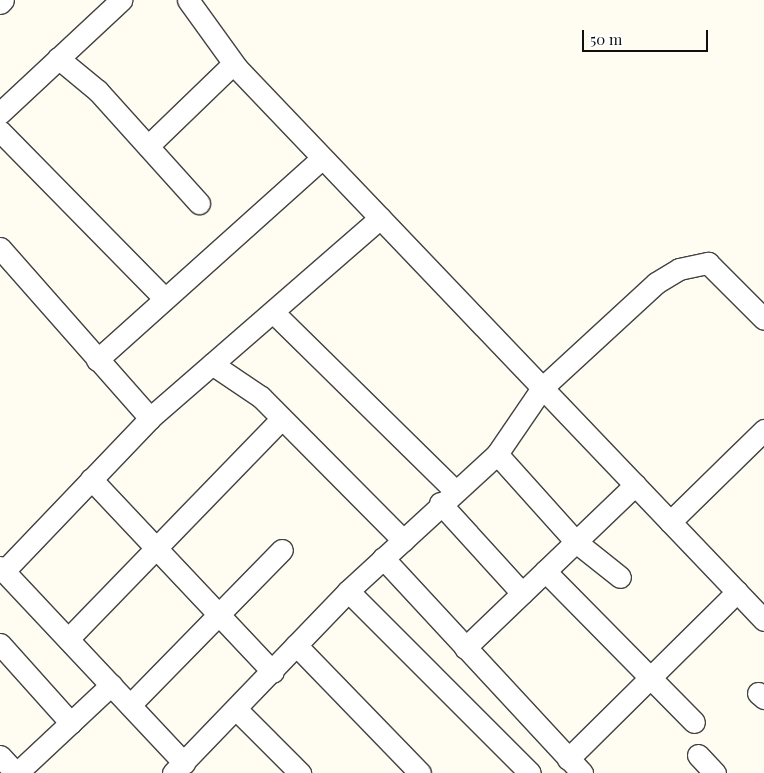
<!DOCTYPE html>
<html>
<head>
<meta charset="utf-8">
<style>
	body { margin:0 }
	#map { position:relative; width:764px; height:773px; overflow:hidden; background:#fffcf1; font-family:"Playfair Display",serif }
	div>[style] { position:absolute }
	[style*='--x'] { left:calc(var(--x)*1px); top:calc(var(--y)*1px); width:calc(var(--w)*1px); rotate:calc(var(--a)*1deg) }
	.roads { filter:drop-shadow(1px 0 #424242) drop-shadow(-1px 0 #424242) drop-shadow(0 1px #424242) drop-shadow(0 -1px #424242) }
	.minor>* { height:21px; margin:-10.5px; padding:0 10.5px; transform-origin:10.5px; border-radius:10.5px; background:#fff }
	span { translate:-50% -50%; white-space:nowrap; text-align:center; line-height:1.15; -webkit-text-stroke:5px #fff; paint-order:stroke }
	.scale { position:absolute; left:582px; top:30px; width:126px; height:22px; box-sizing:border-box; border:2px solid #0f0f0f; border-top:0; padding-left:6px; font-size:15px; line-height:18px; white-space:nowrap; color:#0f0f0f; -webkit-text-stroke:4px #fff; paint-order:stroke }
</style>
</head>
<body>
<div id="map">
	<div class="roads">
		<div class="minor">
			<div style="--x:188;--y:0;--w:84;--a:54.2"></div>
			<div style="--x:237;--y:68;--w:763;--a:46.33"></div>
			<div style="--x:0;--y:3;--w:4;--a:-45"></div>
			<div style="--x:58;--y:58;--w:52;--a:39.5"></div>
			<div style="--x:98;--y:91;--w:151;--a:48"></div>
			<div style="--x:0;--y:113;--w:166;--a:-43"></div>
			<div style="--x:0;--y:131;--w:235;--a:45.5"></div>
			<div style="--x:148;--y:146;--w:118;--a:-44"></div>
			<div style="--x:0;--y:248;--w:227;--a:48.6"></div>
			<div style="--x:273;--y:312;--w:254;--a:44.5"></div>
			<div style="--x:97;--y:360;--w:302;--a:-41.9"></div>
			<div style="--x:212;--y:364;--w:59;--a:34"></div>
			<div style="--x:261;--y:397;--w:202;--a:45.2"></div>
			<div style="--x:497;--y:454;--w:118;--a:48.1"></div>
			<div style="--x:576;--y:542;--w:56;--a:38.5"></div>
			<div style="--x:91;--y:479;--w:265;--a:46.7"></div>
			<div style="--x:440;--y:503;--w:122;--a:47.7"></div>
			<div style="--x:670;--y:522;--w:132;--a:-44.4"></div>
			<div style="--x:383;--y:558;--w:293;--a:47.2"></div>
			<div style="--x:0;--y:567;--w:269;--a:46.8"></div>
			<div style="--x:4;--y:571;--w:211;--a:-46.3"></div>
			<div style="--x:150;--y:418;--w:305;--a:-41"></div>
			<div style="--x:545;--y:571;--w:212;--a:45.4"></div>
			<div style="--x:348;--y:591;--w:257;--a:45"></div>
			<div style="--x:68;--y:639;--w:306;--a:-45.9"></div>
			<div style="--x:0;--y:644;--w:106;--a:48.1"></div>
			<div style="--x:296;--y:645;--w:178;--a:45.9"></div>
			<div style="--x:465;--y:648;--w:236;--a:-43.8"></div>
			<div style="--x:758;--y:693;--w:8;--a:40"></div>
			<div style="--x:130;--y:705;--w:217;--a:-45.6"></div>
			<div style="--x:236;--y:709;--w:91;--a:45"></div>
			<div style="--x:698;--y:755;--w:25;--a:47"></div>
			<div style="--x:0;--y:756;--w:23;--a:47"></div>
			<div style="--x:568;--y:759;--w:238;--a:-44.7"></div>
			<div style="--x:17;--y:773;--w:129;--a:-43.1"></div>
			<div style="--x:173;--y:773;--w:252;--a:-46.1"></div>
			<div style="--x:348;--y:591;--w:202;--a:-42.6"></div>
			<div style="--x:497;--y:454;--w:80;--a:-55.7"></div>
			<div style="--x:542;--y:388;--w:155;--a:-42.6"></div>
			<div style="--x:656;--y:283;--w:27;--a:-31"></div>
			<div style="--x:679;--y:269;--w:30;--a:-12"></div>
			<div style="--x:708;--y:263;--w:79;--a:45"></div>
		</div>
	</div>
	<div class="scale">50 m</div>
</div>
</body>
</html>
